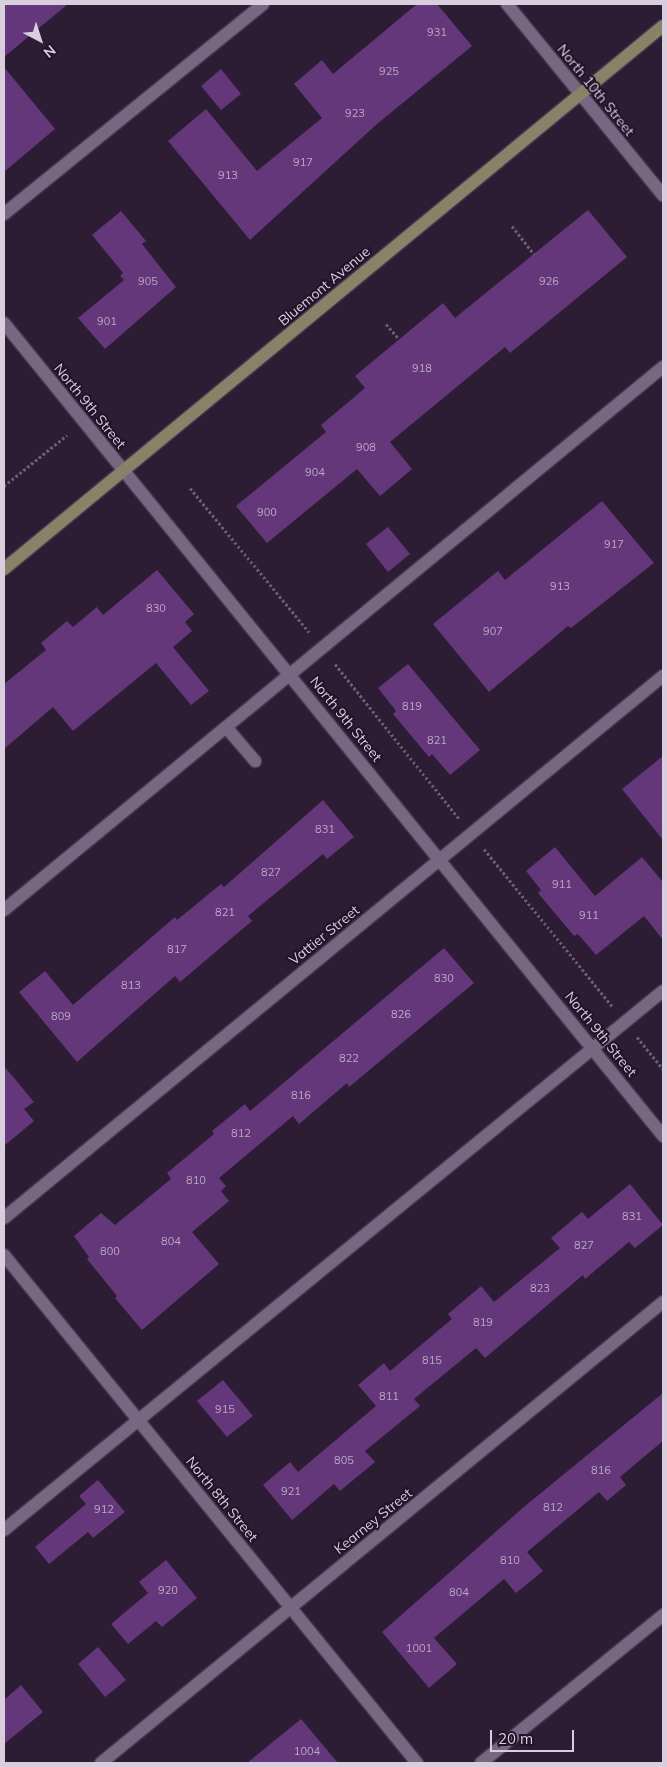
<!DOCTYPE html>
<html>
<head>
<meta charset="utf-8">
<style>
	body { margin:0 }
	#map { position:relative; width:667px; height:1767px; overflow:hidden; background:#2c1d34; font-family:Mulish,sans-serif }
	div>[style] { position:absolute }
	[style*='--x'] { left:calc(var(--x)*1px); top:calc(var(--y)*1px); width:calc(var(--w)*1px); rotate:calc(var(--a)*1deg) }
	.building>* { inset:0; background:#63377a }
	.path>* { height:3px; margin-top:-1.5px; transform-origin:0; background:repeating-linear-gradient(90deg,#6a5d71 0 2.5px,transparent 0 5px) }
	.roads { filter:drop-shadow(1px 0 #473a4d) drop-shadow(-1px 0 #473a4d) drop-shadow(0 1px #473a4d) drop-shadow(0 -1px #473a4d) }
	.lane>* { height:12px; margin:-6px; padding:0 6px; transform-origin:6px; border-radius:6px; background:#786782 }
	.street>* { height:12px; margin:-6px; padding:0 6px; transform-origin:6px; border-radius:6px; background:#786782 }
	.secondary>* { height:12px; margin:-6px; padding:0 6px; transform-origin:6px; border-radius:6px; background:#888269 }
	span { translate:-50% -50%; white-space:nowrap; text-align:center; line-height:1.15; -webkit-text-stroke:4px #22132a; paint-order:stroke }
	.number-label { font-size:11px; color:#bba8c4 }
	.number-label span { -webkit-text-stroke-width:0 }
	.street-label { font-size:14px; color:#d8cedd }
	.frame { position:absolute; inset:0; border:5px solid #d8cedd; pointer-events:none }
	.north { position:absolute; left:15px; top:15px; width:50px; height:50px; -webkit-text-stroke:4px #22132a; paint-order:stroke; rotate:140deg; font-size:14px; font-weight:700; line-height:20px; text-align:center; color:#d8cedd }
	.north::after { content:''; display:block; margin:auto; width:18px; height:22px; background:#d8cedd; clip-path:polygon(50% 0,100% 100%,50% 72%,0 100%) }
	.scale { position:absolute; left:490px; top:1730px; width:84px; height:22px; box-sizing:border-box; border:2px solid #d8cedd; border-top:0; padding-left:6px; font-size:15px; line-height:18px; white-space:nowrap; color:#d8cedd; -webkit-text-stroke:4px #22132a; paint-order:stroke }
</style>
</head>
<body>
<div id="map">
	<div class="building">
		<div style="clip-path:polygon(4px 4px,68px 4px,4px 57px)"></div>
		<div style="clip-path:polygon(417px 4px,437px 4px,472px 46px,377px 124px,250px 240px,168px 141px,206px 109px,257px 171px,322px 118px,294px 84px,322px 60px,333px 74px)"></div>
		<div style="clip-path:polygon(4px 67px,55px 129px,4px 172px)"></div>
		<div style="clip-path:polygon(221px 69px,241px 94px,221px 110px,201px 86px)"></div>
		<div style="clip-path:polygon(588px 210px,627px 257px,510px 353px,505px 347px,390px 442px,412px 469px,380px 496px,357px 469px,267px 543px,236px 506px,326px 432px,321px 425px,365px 388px,355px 376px,443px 303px,455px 318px)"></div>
		<div style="clip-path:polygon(121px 211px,146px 241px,142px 244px,176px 287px,105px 349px,78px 318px,124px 280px,120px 276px,123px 273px,92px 235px)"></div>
		<div style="clip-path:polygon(602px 501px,654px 563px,571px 628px,568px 626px,489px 692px,433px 624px,498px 571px,505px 580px)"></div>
		<div style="clip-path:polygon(388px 527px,410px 554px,388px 572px,366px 544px)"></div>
		<div style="clip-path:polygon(157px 570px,194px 614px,185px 622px,192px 631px,173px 647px,209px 691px,191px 705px,156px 663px,73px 731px,53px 707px,4px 749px,4px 684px,46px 650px,41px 643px,67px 621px,73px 627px,97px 607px,103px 615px)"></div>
		<div style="clip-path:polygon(408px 664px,480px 750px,450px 775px,432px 754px,429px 757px,393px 714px,396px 711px,378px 688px)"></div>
		<div style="clip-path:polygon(663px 756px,663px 840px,622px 789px)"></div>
		<div style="clip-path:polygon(323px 800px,354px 837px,327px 859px,323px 854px,248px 916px,252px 921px,180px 982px,175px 976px,77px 1062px,19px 992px,45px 971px,73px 1005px,175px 917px,177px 920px,221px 884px,224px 887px)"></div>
		<div style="clip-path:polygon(555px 847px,595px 896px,642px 857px,663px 882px,663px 940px,644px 916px,596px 955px,578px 934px,574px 936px,538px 893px,541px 890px,526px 871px)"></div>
		<div style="clip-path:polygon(444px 948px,474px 983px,349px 1087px,347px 1083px,299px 1124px,293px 1116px,219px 1178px,226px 1186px,221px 1191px,229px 1201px,192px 1232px,219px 1264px,142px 1330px,115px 1298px,117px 1296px,87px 1259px,89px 1257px,74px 1236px,101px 1213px,115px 1225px,171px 1179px,167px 1173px,214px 1134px,212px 1131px,245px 1104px,250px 1111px)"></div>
		<div style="clip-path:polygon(4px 1066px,34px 1102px,24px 1109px,34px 1121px,4px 1146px)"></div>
		<div style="clip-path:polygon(630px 1184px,663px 1225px,635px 1248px,629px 1242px,585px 1279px,583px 1275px,485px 1358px,476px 1348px,414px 1399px,420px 1406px,365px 1451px,375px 1462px,340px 1491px,334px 1484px,292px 1520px,263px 1485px,290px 1462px,298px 1472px,376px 1406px,358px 1385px,384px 1363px,390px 1371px,452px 1319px,448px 1314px,481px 1286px,494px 1302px,560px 1248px,551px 1238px,582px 1212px,588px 1219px)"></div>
		<div style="clip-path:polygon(223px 1380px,253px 1416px,227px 1437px,197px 1401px)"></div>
		<div style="clip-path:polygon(663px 1393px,663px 1441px,620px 1477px,626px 1485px,607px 1501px,599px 1492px,527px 1552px,543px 1571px,516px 1593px,504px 1579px,434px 1638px,457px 1664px,429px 1688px,382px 1632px,525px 1506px)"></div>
		<div style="clip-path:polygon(98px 1480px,125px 1512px,93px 1538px,88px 1532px,49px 1564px,35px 1547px,86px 1504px,79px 1496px)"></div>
		<div style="clip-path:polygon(166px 1560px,197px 1598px,162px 1627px,156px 1621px,128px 1644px,111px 1624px,148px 1593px,139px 1582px)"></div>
		<div style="clip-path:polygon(98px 1647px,126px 1680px,105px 1697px,78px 1664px)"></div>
		<div style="clip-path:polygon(21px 1685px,43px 1712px,4px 1744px,4px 1700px)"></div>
		<div style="clip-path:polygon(301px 1719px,338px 1763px,247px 1763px)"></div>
	</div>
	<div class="path">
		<div style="--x:512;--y:226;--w:36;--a:52"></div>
		<div style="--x:386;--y:324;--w:20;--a:49"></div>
		<div style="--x:4;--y:486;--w:81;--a:-39"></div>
		<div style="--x:190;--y:488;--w:187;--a:50.4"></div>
		<div style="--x:335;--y:664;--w:198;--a:51.3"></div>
		<div style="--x:484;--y:849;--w:204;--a:50.8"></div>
		<div style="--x:637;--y:1037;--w:41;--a:50.9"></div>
	</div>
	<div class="roads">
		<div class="lane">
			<div style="--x:4;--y:214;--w:333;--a:-39"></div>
			<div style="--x:226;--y:727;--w:45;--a:49.5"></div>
			<div style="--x:4;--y:910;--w:854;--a:-39.49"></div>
			<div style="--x:4;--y:1530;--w:851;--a:-39.28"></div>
			<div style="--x:481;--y:1763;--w:235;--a:-39.1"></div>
		</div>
		<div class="street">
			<div style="--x:507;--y:4;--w:247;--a:50.8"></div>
			<div style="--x:4;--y:323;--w:1047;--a:50.97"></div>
			<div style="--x:4;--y:1218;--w:853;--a:-39.44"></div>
			<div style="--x:4;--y:1255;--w:655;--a:50.89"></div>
			<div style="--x:101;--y:1763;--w:727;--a:-39.36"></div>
		</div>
		<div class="secondary">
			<div style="--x:4;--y:569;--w:854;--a:-39.49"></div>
		</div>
	</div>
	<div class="number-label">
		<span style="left:437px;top:32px">931</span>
		<span style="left:389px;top:71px">925</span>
		<span style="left:355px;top:113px">923</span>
		<span style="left:303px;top:162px">917</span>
		<span style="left:228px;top:175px">913</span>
		<span style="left:148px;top:281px">905</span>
		<span style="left:549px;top:281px">926</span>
		<span style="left:107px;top:321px">901</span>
		<span style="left:422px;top:368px">918</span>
		<span style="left:366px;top:447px">908</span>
		<span style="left:315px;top:472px">904</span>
		<span style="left:267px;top:512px">900</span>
		<span style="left:614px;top:544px">917</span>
		<span style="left:560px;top:586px">913</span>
		<span style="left:156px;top:608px">830</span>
		<span style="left:493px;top:631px">907</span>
		<span style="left:412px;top:706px">819</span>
		<span style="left:437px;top:740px">821</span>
		<span style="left:325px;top:829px">831</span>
		<span style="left:271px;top:872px">827</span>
		<span style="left:562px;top:884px">911</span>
		<span style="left:225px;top:912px">821</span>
		<span style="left:589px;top:915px">911</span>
		<span style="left:177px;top:949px">817</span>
		<span style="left:444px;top:978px">830</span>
		<span style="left:131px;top:985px">813</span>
		<span style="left:401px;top:1014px">826</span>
		<span style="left:61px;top:1016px">809</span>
		<span style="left:349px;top:1058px">822</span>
		<span style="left:301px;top:1095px">816</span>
		<span style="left:241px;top:1133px">812</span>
		<span style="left:196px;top:1180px">810</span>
		<span style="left:632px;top:1216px">831</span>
		<span style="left:171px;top:1241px">804</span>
		<span style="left:584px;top:1245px">827</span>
		<span style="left:110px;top:1251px">800</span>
		<span style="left:540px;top:1288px">823</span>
		<span style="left:483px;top:1322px">819</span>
		<span style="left:432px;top:1360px">815</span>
		<span style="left:389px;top:1396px">811</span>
		<span style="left:225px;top:1409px">915</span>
		<span style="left:344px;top:1460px">805</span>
		<span style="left:601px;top:1470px">816</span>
		<span style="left:291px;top:1491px">921</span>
		<span style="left:553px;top:1507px">812</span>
		<span style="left:104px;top:1509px">912</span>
		<span style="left:510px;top:1560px">810</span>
		<span style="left:168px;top:1590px">920</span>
		<span style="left:459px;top:1592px">804</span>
		<span style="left:419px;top:1648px">1001</span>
		<span style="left:307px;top:1751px">1004</span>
	</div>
	<div class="street-label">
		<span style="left:596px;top:90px;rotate:51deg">North 10th Street</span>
		<span style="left:324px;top:286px;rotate:-40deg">Bluemont Avenue</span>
		<span style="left:90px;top:406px;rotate:51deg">North 9th Street</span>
		<span style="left:346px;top:719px;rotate:51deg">North 9th Street</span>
		<span style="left:324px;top:935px;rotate:-39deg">Vattier Street</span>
		<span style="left:601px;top:1034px;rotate:51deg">North 9th Street</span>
		<span style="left:222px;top:1499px;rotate:51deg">North 8th Street</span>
		<span style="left:373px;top:1521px;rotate:-39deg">Kearney Street</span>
	</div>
	<div class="frame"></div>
	<div class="north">N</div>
	<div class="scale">20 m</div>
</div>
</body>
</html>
